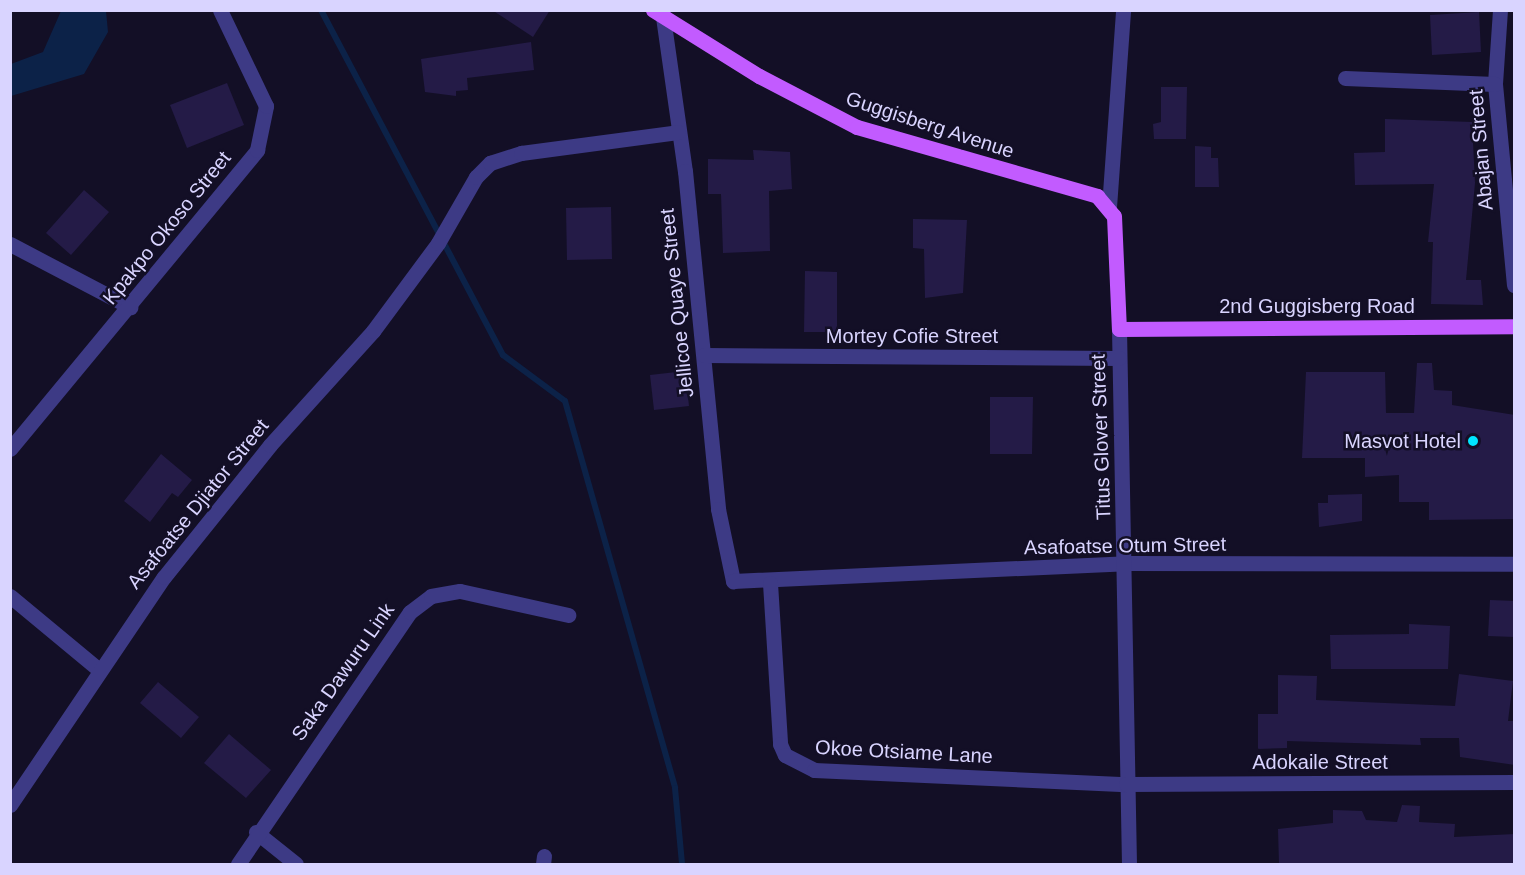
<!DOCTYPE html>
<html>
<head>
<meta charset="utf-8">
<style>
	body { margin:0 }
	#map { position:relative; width:1525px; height:875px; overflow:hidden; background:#130f26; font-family:Arial,sans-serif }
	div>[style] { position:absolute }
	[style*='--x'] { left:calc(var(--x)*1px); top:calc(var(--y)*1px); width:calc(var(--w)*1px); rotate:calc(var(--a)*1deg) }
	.water>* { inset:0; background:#0c2248 }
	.stream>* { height:6px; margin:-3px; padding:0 3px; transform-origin:3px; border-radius:3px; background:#0c2248 }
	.building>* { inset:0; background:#241b47 }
	.minor>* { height:15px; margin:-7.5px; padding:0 7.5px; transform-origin:7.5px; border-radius:7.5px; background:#3d3a85 }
	.major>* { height:15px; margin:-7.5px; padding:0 7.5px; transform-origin:7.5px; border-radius:7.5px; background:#c25bff }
	.dots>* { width:16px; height:16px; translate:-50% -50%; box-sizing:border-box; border:3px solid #130f26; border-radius:50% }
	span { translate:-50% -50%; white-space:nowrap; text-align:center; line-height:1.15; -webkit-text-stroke:5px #130f26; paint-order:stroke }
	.street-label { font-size:20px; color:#d9d4ff }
	.poi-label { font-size:20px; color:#d9d4ff }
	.right { translate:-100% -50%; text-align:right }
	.frame { position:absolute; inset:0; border:12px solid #d9d4ff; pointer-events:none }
</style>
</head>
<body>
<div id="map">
	<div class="water">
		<div style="clip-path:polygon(61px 11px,106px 11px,108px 32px,84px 74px,11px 96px,11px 64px,43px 52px)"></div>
	</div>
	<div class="stream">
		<div style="--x:321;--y:10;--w:390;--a:62.2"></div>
		<div style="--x:503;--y:355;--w:77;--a:36.6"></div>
		<div style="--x:565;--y:401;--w:402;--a:74.1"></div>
		<div style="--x:675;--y:788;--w:76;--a:84.7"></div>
	</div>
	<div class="building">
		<div style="clip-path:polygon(492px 10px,550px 10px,533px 37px)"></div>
		<div style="clip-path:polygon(1479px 12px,1481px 52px,1432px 55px,1430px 15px)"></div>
		<div style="clip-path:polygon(531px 42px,534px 70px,467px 78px,468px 90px,456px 91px,456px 96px,425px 92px,421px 59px)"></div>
		<div style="clip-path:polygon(227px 83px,244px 125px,187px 148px,170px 105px)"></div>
		<div style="clip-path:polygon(1161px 87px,1187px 87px,1186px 139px,1154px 139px,1153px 124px,1161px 122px)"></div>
		<div style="clip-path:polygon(1385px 119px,1472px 122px,1475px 183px,1466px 280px,1481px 280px,1483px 305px,1431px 304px,1433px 242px,1428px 242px,1434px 184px,1355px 185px,1354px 153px,1385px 152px)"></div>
		<div style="clip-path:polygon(1195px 146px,1211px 147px,1211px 158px,1218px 158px,1219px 187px,1195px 187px)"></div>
		<div style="clip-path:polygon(753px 150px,790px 152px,792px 189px,769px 191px,770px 251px,723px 253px,721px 194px,708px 194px,708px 159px,754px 160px)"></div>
		<div style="clip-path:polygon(84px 190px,109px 212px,71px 255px,46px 233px)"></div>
		<div style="clip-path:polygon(611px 207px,612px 259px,567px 260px,566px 208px)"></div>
		<div style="clip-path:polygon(913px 219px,967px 220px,963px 293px,925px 298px,924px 249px,913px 248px)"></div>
		<div style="clip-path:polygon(805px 271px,837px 272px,837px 332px,804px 332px)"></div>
		<div style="clip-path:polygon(1417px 363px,1432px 363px,1434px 390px,1452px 391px,1452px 405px,1515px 415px,1515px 519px,1429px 520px,1429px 502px,1399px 502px,1399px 475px,1365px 477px,1365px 458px,1302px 458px,1306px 372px,1385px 372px,1386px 413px,1414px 413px)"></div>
		<div style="clip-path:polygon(685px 371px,689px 406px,654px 410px,650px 375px)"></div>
		<div style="clip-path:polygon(990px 397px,1033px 397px,1032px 454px,990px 454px)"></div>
		<div style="clip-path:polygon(161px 454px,192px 480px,178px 497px,172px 493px,150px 522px,124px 501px)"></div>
		<div style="clip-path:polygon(1362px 494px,1362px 521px,1319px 527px,1318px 503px,1328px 503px,1328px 495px)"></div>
		<div style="clip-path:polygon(1490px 600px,1515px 601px,1515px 637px,1488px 636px)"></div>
		<div style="clip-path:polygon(1409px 624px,1450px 626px,1448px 669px,1331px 669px,1330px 635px,1409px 634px)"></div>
		<div style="clip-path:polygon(1459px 674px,1513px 681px,1508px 721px,1515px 721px,1515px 765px,1460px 757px,1459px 738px,1420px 738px,1421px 745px,1287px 741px,1287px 748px,1258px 749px,1258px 714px,1278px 714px,1278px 675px,1317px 676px,1316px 700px,1455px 706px)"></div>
		<div style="clip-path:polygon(158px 682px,199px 717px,181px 738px,140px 703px)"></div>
		<div style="clip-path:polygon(229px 734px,271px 770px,246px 798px,204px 763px)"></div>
		<div style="clip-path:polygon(1402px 805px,1420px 806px,1419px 822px,1455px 824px,1454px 837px,1515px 834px,1515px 864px,1279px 864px,1278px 829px,1333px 823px,1333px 810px,1362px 811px,1366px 820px,1397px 822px)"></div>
	</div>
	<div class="minor">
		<div style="--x:662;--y:10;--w:163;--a:81.9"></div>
		<div style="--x:685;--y:171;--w:340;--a:84.4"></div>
		<div style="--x:718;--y:509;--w:74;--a:78.2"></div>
		<div style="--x:733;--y:581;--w:393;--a:-2.6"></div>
		<div style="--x:1126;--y:563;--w:388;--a:0.1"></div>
		<div style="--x:1500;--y:10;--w:74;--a:93.9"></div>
		<div style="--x:1495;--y:84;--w:202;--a:84.6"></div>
		<div style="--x:1345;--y:78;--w:150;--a:2.3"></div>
		<div style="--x:1109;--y:207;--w:197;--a:-85.9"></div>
		<div style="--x:10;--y:244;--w:136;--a:27.7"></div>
		<div style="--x:1119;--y:329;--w:535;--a:88.93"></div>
		<div style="--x:704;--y:355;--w:415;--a:0.4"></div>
		<div style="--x:10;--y:449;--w:388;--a:-50.4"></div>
		<div style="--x:257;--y:150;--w:45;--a:-78.4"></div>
		<div style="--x:266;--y:106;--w:106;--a:-115.6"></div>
		<div style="--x:770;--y:583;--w:161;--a:86.4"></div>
		<div style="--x:780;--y:744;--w:12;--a:66"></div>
		<div style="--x:785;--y:755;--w:33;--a:27"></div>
		<div style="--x:814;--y:770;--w:312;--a:2.6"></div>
		<div style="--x:1126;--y:784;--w:388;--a:-0.3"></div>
		<div style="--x:10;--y:596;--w:116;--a:39.7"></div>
		<div style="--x:10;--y:805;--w:275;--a:-56"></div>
		<div style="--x:164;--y:577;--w:169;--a:-51.2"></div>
		<div style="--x:270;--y:445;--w:154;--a:-47.9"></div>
		<div style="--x:373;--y:331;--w:109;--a:-53.5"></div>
		<div style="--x:438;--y:243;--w:76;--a:-60.1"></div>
		<div style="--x:476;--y:177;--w:20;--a:-45"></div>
		<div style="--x:490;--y:163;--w:33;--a:-18"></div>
		<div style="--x:521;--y:153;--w:158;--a:-7.6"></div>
		<div style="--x:256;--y:832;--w:51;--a:38.7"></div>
		<div style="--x:238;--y:864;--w:305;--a:-55.7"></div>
		<div style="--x:410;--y:612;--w:26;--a:-37"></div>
		<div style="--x:431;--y:596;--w:29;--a:-10"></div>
		<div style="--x:460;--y:591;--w:111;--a:12.5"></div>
		<div style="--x:543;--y:864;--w:8;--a:-83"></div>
	</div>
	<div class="major">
		<div style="--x:653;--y:10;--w:125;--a:31.9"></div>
		<div style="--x:759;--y:76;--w:110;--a:27.5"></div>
		<div style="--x:857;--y:127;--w:250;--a:16"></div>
		<div style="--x:1097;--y:196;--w:26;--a:50"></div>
		<div style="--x:1114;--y:216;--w:113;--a:87.5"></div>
		<div style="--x:1119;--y:329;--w:395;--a:-0.4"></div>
	</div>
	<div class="dots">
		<div style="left:1473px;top:441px;background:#00e5ff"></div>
	</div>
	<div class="street-label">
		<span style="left:930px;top:125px;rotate:18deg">Guggisberg Avenue</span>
		<span style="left:1481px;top:150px;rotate:-95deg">Abajan Street</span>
		<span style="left:167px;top:228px;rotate:-51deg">Kpakpo Okoso Street</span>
		<span style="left:677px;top:303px;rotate:-96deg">Jellicoe Quaye Street</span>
		<span style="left:1317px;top:306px">2nd Guggisberg Road</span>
		<span style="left:912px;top:336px">Mortey Cofie Street</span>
		<span style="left:1101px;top:437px;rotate:-92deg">Titus Glover Street</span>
		<span style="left:198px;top:504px;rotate:-51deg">Asafoatse Djiator Street</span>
		<span style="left:1125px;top:546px;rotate:-1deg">Asafoatse Otum Street</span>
		<span style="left:343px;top:672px;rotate:-55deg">Saka Dawuru Link</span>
		<span style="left:904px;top:752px;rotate:3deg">Okoe Otsiame Lane</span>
		<span style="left:1320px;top:762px">Adokaile Street</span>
	</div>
	<div class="poi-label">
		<span class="right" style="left:1461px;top:441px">Masvot Hotel</span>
	</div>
	<div class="frame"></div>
</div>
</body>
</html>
